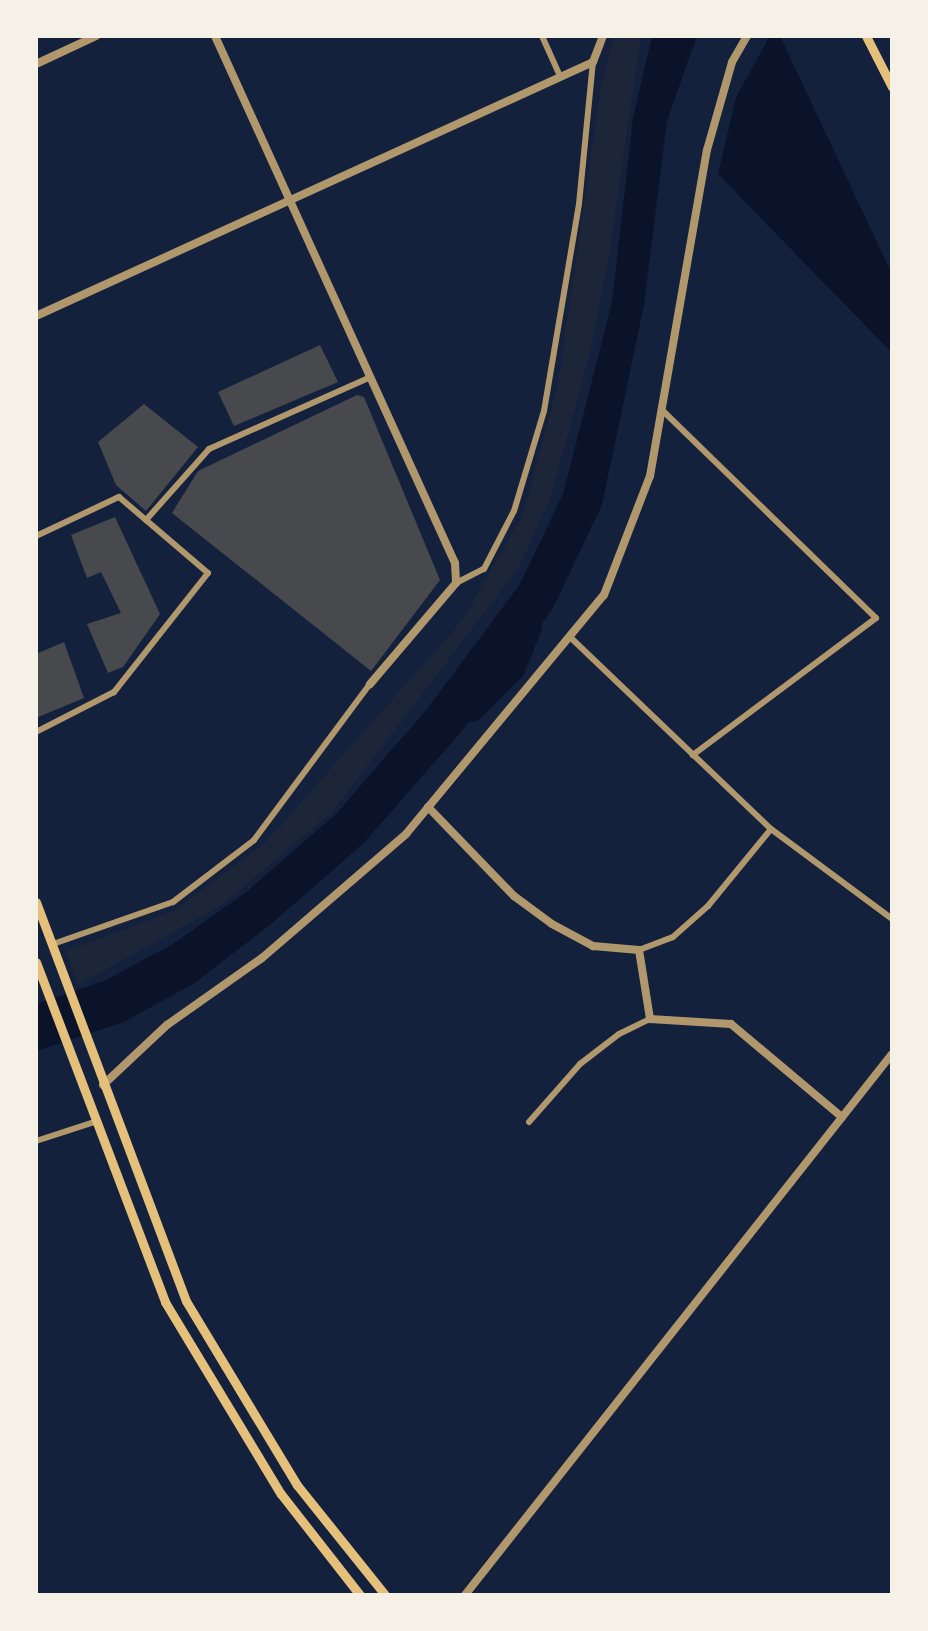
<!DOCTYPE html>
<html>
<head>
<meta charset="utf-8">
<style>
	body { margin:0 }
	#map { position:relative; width:928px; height:1631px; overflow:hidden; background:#14213d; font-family:Ubuntu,sans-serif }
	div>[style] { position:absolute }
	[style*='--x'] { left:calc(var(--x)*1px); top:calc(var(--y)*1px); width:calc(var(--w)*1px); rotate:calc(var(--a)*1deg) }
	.green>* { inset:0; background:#1d2539 }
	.water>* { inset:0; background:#0b132b }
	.river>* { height:24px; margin:-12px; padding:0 12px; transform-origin:12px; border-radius:12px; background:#0b132b }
	.building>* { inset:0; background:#48494c }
	.minor>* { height:6px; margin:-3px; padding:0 3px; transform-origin:3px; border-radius:3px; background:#b1986c }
	.tertiary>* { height:8px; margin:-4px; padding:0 4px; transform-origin:4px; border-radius:4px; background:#b1986c }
	.secondary>* { height:9px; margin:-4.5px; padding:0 4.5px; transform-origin:4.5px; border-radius:4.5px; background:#e5c07b }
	span { translate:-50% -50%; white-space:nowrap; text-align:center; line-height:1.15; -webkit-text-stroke:8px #f6f1e7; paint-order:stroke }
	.frame { position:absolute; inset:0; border:38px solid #f6f1e7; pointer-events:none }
</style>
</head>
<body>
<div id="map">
	<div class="green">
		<div style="clip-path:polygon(614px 36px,641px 36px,609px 255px,590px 353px,550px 499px,519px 567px,333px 811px,222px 905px,78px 985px,66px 951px,174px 911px,266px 842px,461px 622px,523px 514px,558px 384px,600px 92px)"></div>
	</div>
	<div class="water">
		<div style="clip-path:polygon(652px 36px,697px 36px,667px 121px,644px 305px,602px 505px,552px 610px,462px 731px,364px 843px,270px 925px,193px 984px,124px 1022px,36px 1051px,36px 1004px,106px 980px,173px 944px,245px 893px,335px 815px,427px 709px,520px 584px,563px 494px,612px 302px,633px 118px)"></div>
		<div style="clip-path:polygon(770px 36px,780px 36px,892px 274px,892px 353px,718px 174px,736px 97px)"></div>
	</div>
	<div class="river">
		<div style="--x:472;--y:710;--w:58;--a:-45"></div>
		<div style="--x:513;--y:669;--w:45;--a:-68"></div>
	</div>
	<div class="building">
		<div style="clip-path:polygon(320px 345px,338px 382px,234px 426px,218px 392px)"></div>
		<div style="clip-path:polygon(357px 395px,364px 397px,440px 580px,371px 671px,172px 513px,198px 471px)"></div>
		<div style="clip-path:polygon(144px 404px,198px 447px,146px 511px,116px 485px,98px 442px)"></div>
		<div style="clip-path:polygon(115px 517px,160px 614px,123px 667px,108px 673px,87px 624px,121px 613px,101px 572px,87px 578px,71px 535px)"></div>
		<div style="clip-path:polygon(64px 642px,84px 698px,36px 718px,36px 654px)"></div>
	</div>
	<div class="minor">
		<div style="--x:542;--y:36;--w:44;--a:65.8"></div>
		<div style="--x:661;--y:409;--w:300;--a:44.2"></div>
		<div style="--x:876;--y:618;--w:229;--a:143.2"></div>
		<div style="--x:146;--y:520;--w:95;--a:-48.4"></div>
		<div style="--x:209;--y:449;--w:177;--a:-24"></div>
		<div style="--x:36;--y:536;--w:92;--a:-25.2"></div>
		<div style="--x:119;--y:497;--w:117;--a:40.5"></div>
		<div style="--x:208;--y:573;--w:152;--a:128.3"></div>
		<div style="--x:114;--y:692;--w:88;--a:152.9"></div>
		<div style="--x:456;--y:583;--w:31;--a:-27"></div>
		<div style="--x:484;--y:569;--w:65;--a:-62.7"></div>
		<div style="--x:514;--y:511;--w:104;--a:-73.3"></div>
		<div style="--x:544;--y:411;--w:210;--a:-80.4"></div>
		<div style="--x:579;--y:204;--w:143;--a:-84.4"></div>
		<div style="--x:570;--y:637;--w:278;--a:43.7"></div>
		<div style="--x:771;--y:829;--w:151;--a:36.6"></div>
		<div style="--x:53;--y:944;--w:127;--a:-19.3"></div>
		<div style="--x:173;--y:902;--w:102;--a:-37.4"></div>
		<div style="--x:254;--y:840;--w:194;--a:-53.4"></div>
		<div style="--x:639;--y:950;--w:36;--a:-21"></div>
		<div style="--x:673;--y:937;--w:47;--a:-41.5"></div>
		<div style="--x:708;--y:906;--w:99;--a:-50.7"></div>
		<div style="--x:529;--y:1122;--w:77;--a:-48.7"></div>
		<div style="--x:580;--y:1064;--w:49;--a:-37.6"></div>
		<div style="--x:619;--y:1034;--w:34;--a:-26"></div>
		<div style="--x:36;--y:1141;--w:61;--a:-18.1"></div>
	</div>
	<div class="tertiary">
		<div style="--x:215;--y:36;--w:579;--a:65.52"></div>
		<div style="--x:455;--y:563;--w:20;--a:87"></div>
		<div style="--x:456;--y:583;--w:133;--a:130.4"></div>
		<div style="--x:36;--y:64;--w:66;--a:-25"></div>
		<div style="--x:36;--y:316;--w:612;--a:-24.51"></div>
		<div style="--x:593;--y:62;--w:28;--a:-69"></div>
		<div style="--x:428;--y:807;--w:124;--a:46"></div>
		<div style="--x:514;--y:896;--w:47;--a:36.4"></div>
		<div style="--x:552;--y:924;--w:47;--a:28.2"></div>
		<div style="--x:593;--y:946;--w:46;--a:5"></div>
		<div style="--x:639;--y:950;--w:70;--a:80.9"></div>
		<div style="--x:650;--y:1019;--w:81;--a:3.5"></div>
		<div style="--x:731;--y:1024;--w:145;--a:40"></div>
		<div style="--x:103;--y:1085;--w:88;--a:-43.2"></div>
		<div style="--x:167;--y:1025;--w:116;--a:-35.2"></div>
		<div style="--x:262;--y:958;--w:190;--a:-40.7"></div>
		<div style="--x:406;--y:834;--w:310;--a:-50.4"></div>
		<div style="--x:604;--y:595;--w:128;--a:-68.9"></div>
		<div style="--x:650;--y:476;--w:331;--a:-80.1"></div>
		<div style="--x:707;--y:150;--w:91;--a:-74.1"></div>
		<div style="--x:732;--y:62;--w:30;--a:-60"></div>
		<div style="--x:465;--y:1595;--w:689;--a:-51.72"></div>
	</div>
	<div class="secondary">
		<div style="--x:866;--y:36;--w:57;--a:63"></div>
		<div style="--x:36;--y:902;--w:426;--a:69.4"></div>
		<div style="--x:186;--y:1301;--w:215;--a:58.9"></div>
		<div style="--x:297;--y:1485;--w:141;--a:51.3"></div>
		<div style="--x:36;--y:962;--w:364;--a:69.2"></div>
		<div style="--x:165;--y:1302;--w:224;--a:58.9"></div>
		<div style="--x:281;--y:1494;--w:128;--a:52"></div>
	</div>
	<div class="frame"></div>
</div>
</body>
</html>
